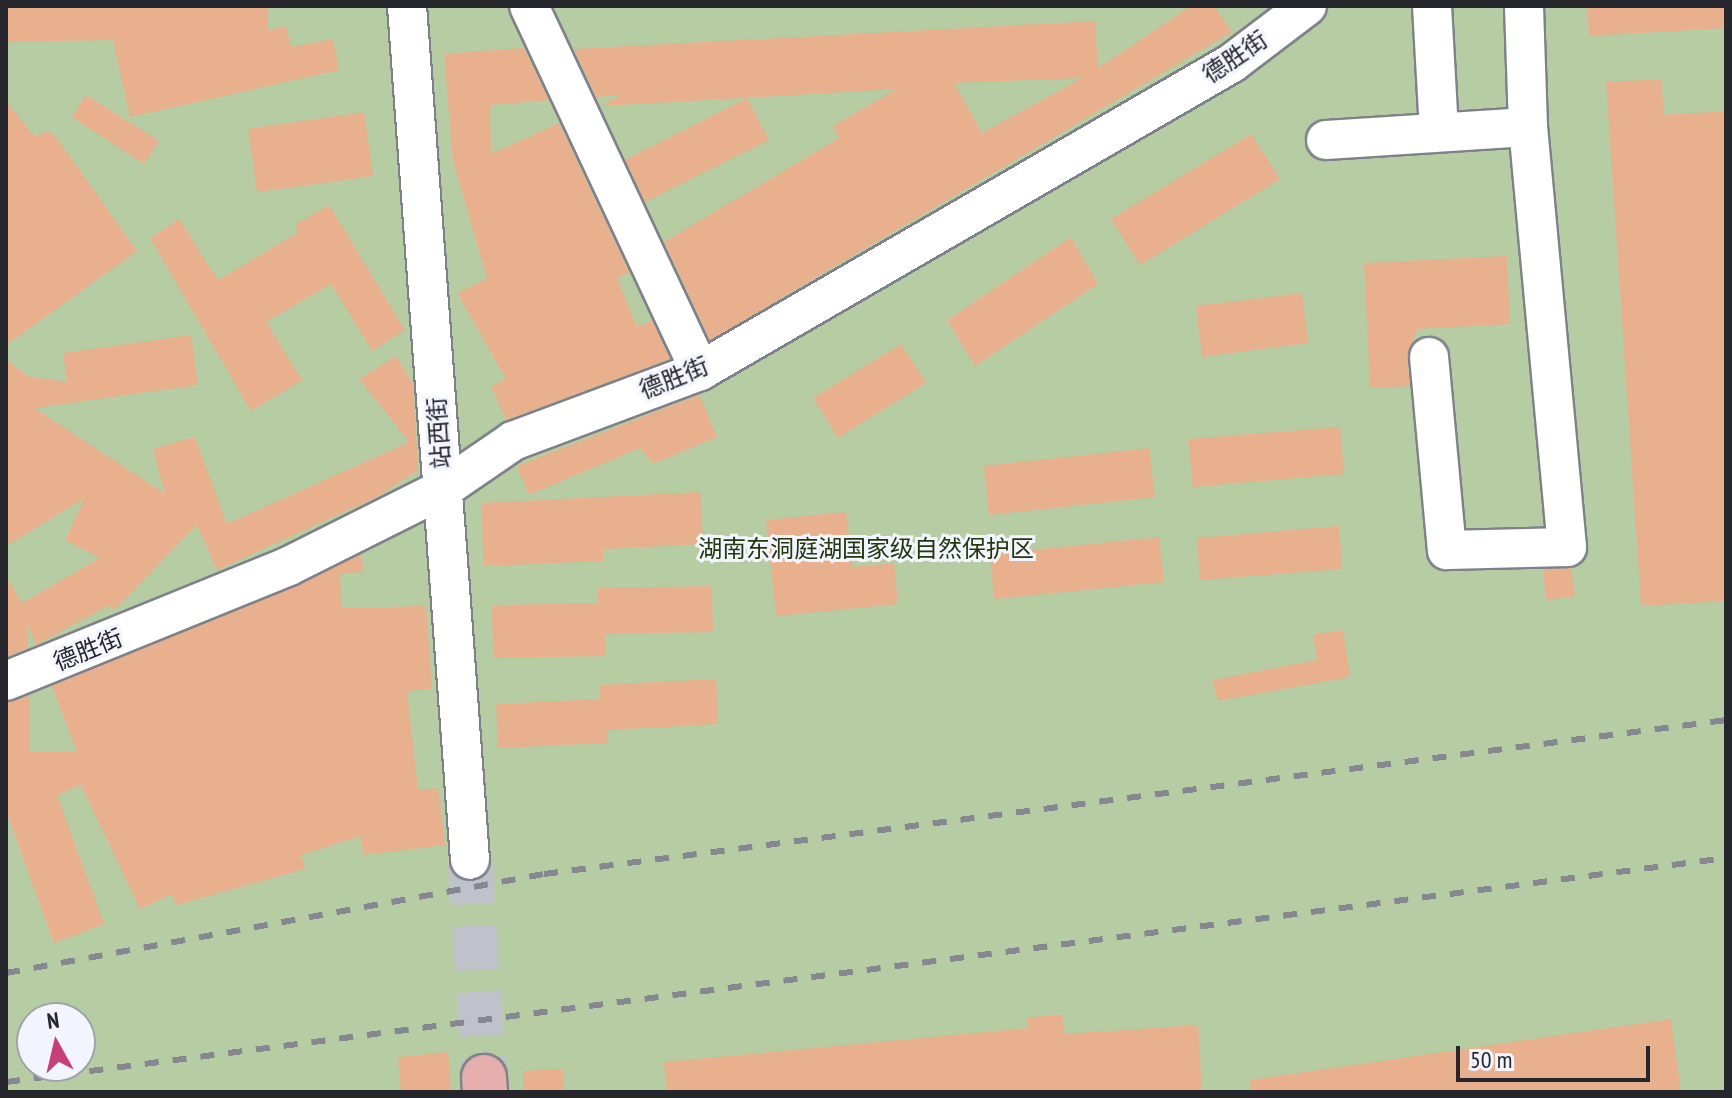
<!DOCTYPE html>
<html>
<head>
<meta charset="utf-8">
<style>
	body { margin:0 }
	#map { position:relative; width:1732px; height:1098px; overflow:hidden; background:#e5e7f3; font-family:"PT Sans Narrow","Noto Sans SC",sans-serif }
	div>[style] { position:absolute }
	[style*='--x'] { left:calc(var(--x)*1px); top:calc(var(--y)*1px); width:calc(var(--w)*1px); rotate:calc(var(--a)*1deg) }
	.green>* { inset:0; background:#b6cca3 }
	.building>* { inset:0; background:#e9b08e }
	.major-tunnel>* { height:44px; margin-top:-22px; transform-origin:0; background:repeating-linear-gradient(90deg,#bfc1cb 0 44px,transparent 0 66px) }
	.roads { filter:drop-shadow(2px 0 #7e818b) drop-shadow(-2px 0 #7e818b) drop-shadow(0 2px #7e818b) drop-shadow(0 -2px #7e818b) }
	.minor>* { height:38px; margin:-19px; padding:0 19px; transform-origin:19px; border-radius:19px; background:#fff }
	.major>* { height:44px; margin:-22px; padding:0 22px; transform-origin:22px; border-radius:22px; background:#e6aead }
	.rail>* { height:6px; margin-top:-3px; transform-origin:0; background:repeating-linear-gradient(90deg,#868790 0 14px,transparent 0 28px) }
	span { translate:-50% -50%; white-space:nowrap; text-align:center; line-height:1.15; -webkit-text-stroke:6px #f3f5fe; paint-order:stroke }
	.street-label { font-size:24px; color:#26272c }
	.park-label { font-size:24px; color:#24360e }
	.frame { position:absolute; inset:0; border:8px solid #26272c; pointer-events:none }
	.north { position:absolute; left:16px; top:1002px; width:80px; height:80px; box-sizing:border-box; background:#f3f5fe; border:2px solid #a1a3aa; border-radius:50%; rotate:352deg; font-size:22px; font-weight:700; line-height:32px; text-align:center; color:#26272c }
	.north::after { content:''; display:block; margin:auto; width:28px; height:36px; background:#c83f77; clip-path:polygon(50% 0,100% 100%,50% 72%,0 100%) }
	.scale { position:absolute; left:1456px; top:1046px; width:194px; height:36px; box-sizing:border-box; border:4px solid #26272c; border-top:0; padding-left:10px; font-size:24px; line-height:28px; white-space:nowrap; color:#26272c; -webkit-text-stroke:6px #f3f5fe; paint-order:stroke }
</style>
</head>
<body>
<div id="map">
	<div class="green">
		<div style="clip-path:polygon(evenodd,6px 6px,1726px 6px,1726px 1092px,6px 1092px,6px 6px,32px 1018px,80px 1018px,80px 1066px,32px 1066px,32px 1018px)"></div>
	</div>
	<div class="building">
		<div style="clip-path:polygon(6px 6px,268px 6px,268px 30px,286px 26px,291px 47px,333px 39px,339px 70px,130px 117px,113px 40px,6px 42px)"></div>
		<div style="clip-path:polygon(evenodd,1191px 6px,1214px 6px,1232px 32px,710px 340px,664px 242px,839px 138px,833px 126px,897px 89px,601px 106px,622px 95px,596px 97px,574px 49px,1095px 21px,1098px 68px,1191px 6px,1082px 78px,982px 133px,954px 83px,1082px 78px)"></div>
		<div style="clip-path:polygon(1587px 6px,1726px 6px,1726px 28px,1589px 36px)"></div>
		<div style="clip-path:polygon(524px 48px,549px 100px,490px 105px,491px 154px,559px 123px,629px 272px,617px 278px,637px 327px,652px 320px,670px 359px,506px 420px,491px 386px,506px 379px,457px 293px,487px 279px,453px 161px,444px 54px)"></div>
		<div style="clip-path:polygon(1661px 79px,1664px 115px,1726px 111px,1726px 601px,1641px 606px,1606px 82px)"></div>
		<div style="clip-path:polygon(86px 95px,159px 141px,144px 164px,72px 117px)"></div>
		<div style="clip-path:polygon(747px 98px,769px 140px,645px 202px,625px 160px)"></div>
		<div style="clip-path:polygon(6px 101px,35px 137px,48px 130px,58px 140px,137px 251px,6px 345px)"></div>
		<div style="clip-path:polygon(364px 112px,373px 176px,257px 192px,248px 129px)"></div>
		<div style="clip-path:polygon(1251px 134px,1280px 179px,1140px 265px,1111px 219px)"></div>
		<div style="clip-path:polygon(329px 205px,405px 330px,372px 351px,331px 284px,266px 322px,302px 380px,251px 411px,150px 238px,179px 219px,218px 280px,299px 232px,295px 225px)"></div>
		<div style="clip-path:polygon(1071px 237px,1098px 284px,975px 366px,947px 320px)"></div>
		<div style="clip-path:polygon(1507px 256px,1510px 324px,1417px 329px,1407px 358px,1410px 386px,1370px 388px,1364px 263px)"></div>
		<div style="clip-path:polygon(1302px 293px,1308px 343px,1202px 357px,1196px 306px)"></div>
		<div style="clip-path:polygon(191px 335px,198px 385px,34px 408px,165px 494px,153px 449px,195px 437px,227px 524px,409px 442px,359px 379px,396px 356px,413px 384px,418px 470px,377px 497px,217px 570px,197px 525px,114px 610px,109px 605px,36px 645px,27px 621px,28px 648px,6px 657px,6px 576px,22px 603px,100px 558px,65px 540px,85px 498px,6px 546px,6px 360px,29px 377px,67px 382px,63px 353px)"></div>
		<div style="clip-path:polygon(901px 344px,926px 383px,838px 438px,813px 398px)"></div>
		<div style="clip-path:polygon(699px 395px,717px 437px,653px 464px,640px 448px,529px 495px,517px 466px)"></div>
		<div style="clip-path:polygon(1340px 427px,1344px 474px,1193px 487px,1188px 439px)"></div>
		<div style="clip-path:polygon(1149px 448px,1155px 497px,989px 515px,984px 466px)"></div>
		<div style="clip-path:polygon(700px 492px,703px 544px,603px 549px,603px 561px,484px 566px,481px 503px)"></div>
		<div style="clip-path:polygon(846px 512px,852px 567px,894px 563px,898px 604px,776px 616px,766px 520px)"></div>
		<div style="clip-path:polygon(1339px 526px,1342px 569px,1200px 580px,1197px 538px)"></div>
		<div style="clip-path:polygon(1159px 537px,1164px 582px,994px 599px,990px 554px)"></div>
		<div style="clip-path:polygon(361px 555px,364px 572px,340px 573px,341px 608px,426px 606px,432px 689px,407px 691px,418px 790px,438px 788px,445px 845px,363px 855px,361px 836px,301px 855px,305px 869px,176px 905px,172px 894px,140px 909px,81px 785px,57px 795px,104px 924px,54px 943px,6px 811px,6px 703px,29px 696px,30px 752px,77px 752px,52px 686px)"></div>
		<div style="clip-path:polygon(1571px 568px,1575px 596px,1546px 600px,1543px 570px)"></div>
		<div style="clip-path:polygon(712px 586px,713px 632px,605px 634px,606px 656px,493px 658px,492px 605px,598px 603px,598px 588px)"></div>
		<div style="clip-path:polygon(1343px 630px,1350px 677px,1218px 701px,1212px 680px,1317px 660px,1313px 635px)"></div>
		<div style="clip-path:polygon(716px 679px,718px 724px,608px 730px,608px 743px,498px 748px,496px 704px,600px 699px,599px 685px)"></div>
		<div style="clip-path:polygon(1062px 1014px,1064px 1034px,1198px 1025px,1202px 1091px,667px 1092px,664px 1062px,1028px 1028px,1027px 1018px)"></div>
		<div style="clip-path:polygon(1671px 1019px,1681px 1092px,1251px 1092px,1250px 1080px)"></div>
		<div style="clip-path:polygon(448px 1052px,451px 1092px,401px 1092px,398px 1057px)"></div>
		<div style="clip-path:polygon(563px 1069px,564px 1092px,524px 1092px,523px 1071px)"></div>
	</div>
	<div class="major-tunnel">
		<div style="--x:470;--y:860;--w:217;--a:86.3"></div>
	</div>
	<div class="roads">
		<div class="minor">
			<div style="--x:407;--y:6;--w:856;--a:85.78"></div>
			<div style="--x:529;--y:6;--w:403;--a:64.9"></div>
			<div style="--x:1432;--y:6;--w:126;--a:86.8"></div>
			<div style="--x:1326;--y:140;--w:202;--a:-3.7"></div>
			<div style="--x:1528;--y:127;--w:121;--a:-91.9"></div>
			<div style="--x:1429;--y:357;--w:194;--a:84.7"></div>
			<div style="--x:1447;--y:550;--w:120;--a:-1.4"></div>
			<div style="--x:1567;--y:547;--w:422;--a:-95.3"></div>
			<div style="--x:6;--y:681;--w:305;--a:-22.1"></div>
			<div style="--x:289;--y:566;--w:172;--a:-26.6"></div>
			<div style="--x:443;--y:489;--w:85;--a:-34.4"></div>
			<div style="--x:513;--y:441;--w:200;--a:-20.5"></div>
			<div style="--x:700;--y:371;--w:615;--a:-30.07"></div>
			<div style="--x:1232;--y:63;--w:94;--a:-37.2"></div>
		</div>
		<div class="major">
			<div style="--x:484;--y:1077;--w:15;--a:86"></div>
		</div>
	</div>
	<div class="rail">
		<div style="--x:6;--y:973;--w:547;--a:-10.43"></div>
		<div style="--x:544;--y:874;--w:1192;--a:-7.42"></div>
		<div style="--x:6;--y:1082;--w:1735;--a:-7.42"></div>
	</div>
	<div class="street-label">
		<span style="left:1235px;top:57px;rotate:-34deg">德胜街</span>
		<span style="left:674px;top:378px;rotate:-22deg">德胜街</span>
		<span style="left:439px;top:433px;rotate:-94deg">站西街</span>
		<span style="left:88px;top:650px;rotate:-22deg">德胜街</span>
	</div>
	<div class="park-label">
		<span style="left:866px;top:549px">湖南东洞庭湖国家级自然保护区</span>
	</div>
	<div class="frame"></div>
	<div class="north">N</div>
	<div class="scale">50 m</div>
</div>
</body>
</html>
